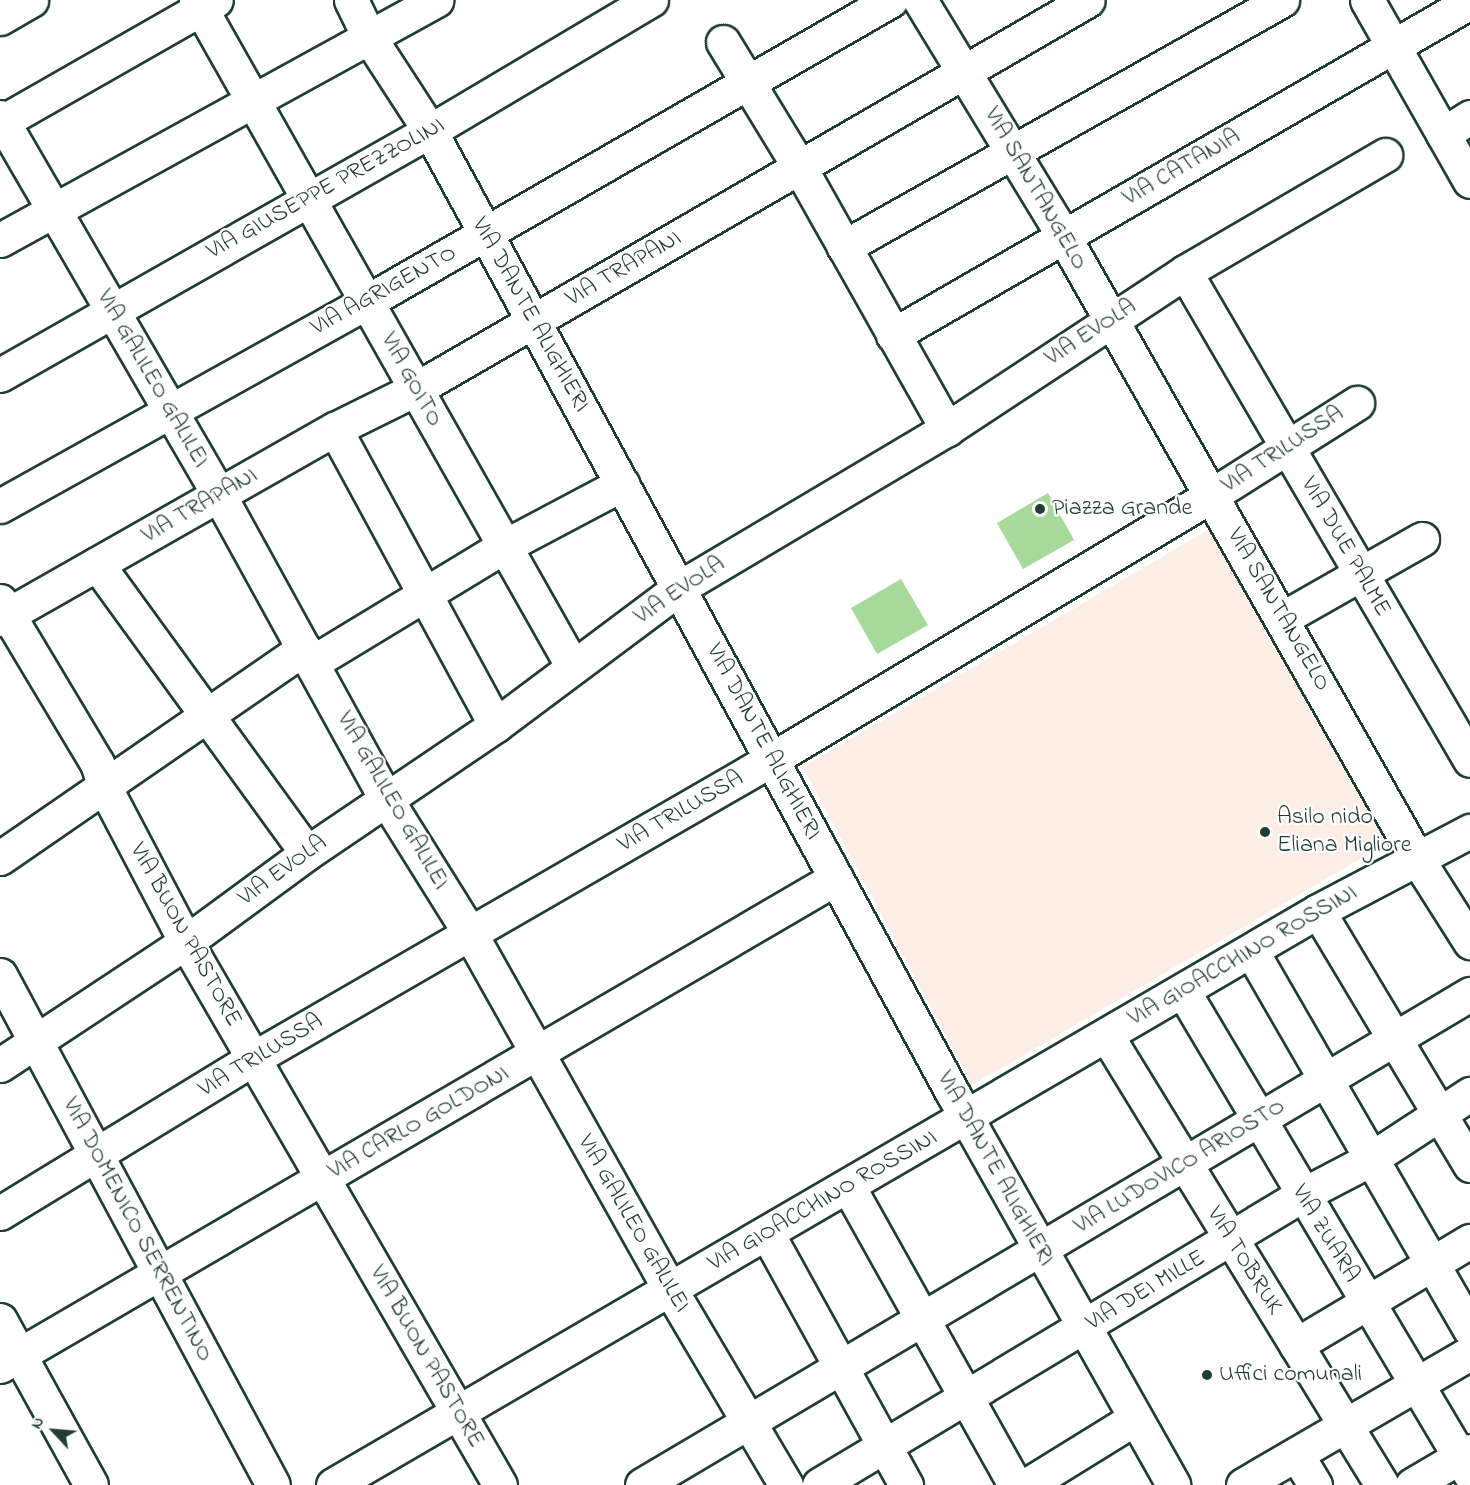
<!DOCTYPE html>
<html>
<head>
<meta charset="utf-8">
<style>
	body { margin:0 }
	#map { position:relative; width:1470px; height:1485px; overflow:hidden; background:#fff; font-family:"Indie Flower",sans-serif }
	div>[style] { position:absolute }
	[style*='--x'] { left:calc(var(--x)*1px); top:calc(var(--y)*1px); width:calc(var(--w)*1px); rotate:calc(var(--a)*1deg) }
	.built>* { inset:0; background:#fceee4 }
	.green>* { inset:0; background:#a7d99a }
	.roads { filter:drop-shadow(2px 0 #1f3d34) drop-shadow(-2px 0 #1f3d34) drop-shadow(0 2px #1f3d34) drop-shadow(0 -2px #1f3d34) }
	.minor>* { height:33px; margin:-16.5px; padding:0 16.5px; transform-origin:16.5px; border-radius:16.5px; background:#fff }
	.dots>* { width:16px; height:16px; translate:-50% -50%; box-sizing:border-box; border:3px solid #fff; border-radius:50% }
	span { translate:-50% -50%; white-space:nowrap; text-align:center; line-height:1.15; -webkit-text-stroke:4.5px #fff; paint-order:stroke }
	.street-label { font-size:24px; color:#1f3d34 }
	.poi-label { font-size:24px; color:#1f3d34 }
	.left { translate:0 -50%; text-align:left }
	.north { position:absolute; left:24px; top:1401px; width:60px; height:60px; -webkit-text-stroke:4px #fff; paint-order:stroke; rotate:296deg; font-size:16px; font-weight:700; line-height:24px; text-align:center; color:#1f3d34 }
	.north::after { content:''; display:block; margin:auto; width:21px; height:27px; background:#1f3d34; clip-path:polygon(50% 0,100% 100%,50% 72%,0 100%) }
</style>
</head>
<body>
<div id="map">
	<div class="built">
		<div style="clip-path:polygon(1213px 527px,1318px 718px,1393px 840px,972px 1085px,803px 767px)"></div>
	</div>
	<div class="green">
		<div style="clip-path:polygon(1048px 493px,1074px 540px,1023px 569px,997px 523px)"></div>
		<div style="clip-path:polygon(901px 579px,928px 625px,877px 654px,851px 608px)"></div>
	</div>
	<div class="roads">
		<div class="minor">
			<div style="--x:196;--y:0;--w:766;--a:60.52"></div>
			<div style="--x:351;--y:0;--w:41;--a:64.1"></div>
			<div style="--x:369;--y:37;--w:112;--a:57"></div>
			<div style="--x:430;--y:131;--w:1094;--a:61.49"></div>
			<div style="--x:952;--y:1092;--w:451;--a:60.6"></div>
			<div style="--x:920;--y:0;--w:277;--a:58.7"></div>
			<div style="--x:1064;--y:237;--w:713;--a:60.41"></div>
			<div style="--x:1416;--y:857;--w:101;--a:57.6"></div>
			<div style="--x:1367;--y:0;--w:208;--a:60.4"></div>
			<div style="--x:0;--y:18;--w:36;--a:-30"></div>
			<div style="--x:723;--y:42;--w:148;--a:58.6"></div>
			<div style="--x:800;--y:168;--w:300;--a:60.6"></div>
			<div style="--x:0;--y:117;--w:437;--a:59.9"></div>
			<div style="--x:219;--y:495;--w:347;--a:61.2"></div>
			<div style="--x:386;--y:799;--w:160;--a:58"></div>
			<div style="--x:471;--y:935;--w:406;--a:60.7"></div>
			<div style="--x:670;--y:1289;--w:228;--a:59.4"></div>
			<div style="--x:2;--y:122;--w:246;--a:-29.7"></div>
			<div style="--x:1443;--y:134;--w:32;--a:-32"></div>
			<div style="--x:0;--y:240;--w:498;--a:-28.8"></div>
			<div style="--x:844;--y:247;--w:503;--a:-29.42"></div>
			<div style="--x:1185;--y:272;--w:565;--a:59.71"></div>
			<div style="--x:893;--y:335;--w:666;--a:-29.99"></div>
			<div style="--x:0;--y:375;--w:494;--a:-29.6"></div>
			<div style="--x:430;--y:131;--w:257;--a:-30.7"></div>
			<div style="--x:335;--y:429;--w:337;--a:61.5"></div>
			<div style="--x:0;--y:506;--w:421;--a:-29.1"></div>
			<div style="--x:368;--y:301;--w:603;--a:-29.92"></div>
			<div style="--x:97;--y:564;--w:357;--a:54"></div>
			<div style="--x:0;--y:601;--w:189;--a:59.1"></div>
			<div style="--x:97;--y:763;--w:26;--a:72"></div>
			<div style="--x:105;--y:788;--w:174;--a:62.3"></div>
			<div style="--x:186;--y:942;--w:627;--a:59.96"></div>
			<div style="--x:1283;--y:618;--w:160;--a:-29.6"></div>
			<div style="--x:0;--y:619;--w:385;--a:-29.6"></div>
			<div style="--x:335;--y:429;--w:90;--a:-26.3"></div>
			<div style="--x:416;--y:389;--w:776;--a:-30.07"></div>
			<div style="--x:313;--y:662;--w:222;--a:-31.2"></div>
			<div style="--x:503;--y:547;--w:135;--a:-27.9"></div>
			<div style="--x:0;--y:858;--w:369;--a:-34.6"></div>
			<div style="--x:1318;--y:911;--w:296;--a:59.1"></div>
			<div style="--x:1252;--y:952;--w:436;--a:60"></div>
			<div style="--x:0;--y:975;--w:578;--a:61.84"></div>
			<div style="--x:1183;--y:991;--w:562;--a:59.28"></div>
			<div style="--x:1107;--y:1036;--w:527;--a:58.51"></div>
			<div style="--x:0;--y:1065;--w:223;--a:-33.5"></div>
			<div style="--x:186;--y:942;--w:150;--a:-36.3"></div>
			<div style="--x:307;--y:853;--w:228;--a:-34.1"></div>
			<div style="--x:496;--y:725;--w:229;--a:-36.8"></div>
			<div style="--x:679;--y:588;--w:312;--a:-30.7"></div>
			<div style="--x:947;--y:429;--w:285;--a:-33.4"></div>
			<div style="--x:1185;--y:272;--w:232;--a:-30.3"></div>
			<div style="--x:848;--y:1186;--w:342;--a:60.8"></div>
			<div style="--x:0;--y:1213;--w:298;--a:-31.4"></div>
			<div style="--x:254;--y:1058;--w:598;--a:-29.99"></div>
			<div style="--x:772;--y:759;--w:513;--a:-30.96"></div>
			<div style="--x:1212;--y:495;--w:172;--a:-32.4"></div>
			<div style="--x:768;--y:1235;--w:286;--a:61.1"></div>
			<div style="--x:0;--y:1320;--w:188;--a:61.1"></div>
			<div style="--x:1296;--y:1345;--w:203;--a:-30.9"></div>
			<div style="--x:0;--y:1366;--w:968;--a:-30.27"></div>
			<div style="--x:1297;--y:1455;--w:35;--a:59"></div>
			<div style="--x:333;--y:1485;--w:1140;--a:-30.23"></div>
			<div style="--x:1318;--y:911;--w:172;--a:-27.8"></div>
			<div style="--x:642;--y:1485;--w:963;--a:-30.67"></div>
			<div style="--x:819;--y:1485;--w:563;--a:-30.98"></div>
			<div style="--x:1302;--y:1195;--w:76;--a:-27.6"></div>
			<div style="--x:1369;--y:1160;--w:121;--a:-33.2"></div>
			<div style="--x:1027;--y:1485;--w:126;--a:-31.7"></div>
			<div style="--x:1243;--y:1485;--w:263;--a:-30.2"></div>
			<div style="--x:1412;--y:1485;--w:67;--a:-30.4"></div>
		</div>
	</div>
	<div class="dots">
		<div style="left:1040px;top:509px;background:#1f3d34"></div>
		<div style="left:1265px;top:832px;background:#1f3d34"></div>
		<div style="left:1207px;top:1375px;background:#1f3d34"></div>
	</div>
	<div class="street-label">
		<span style="left:1182px;top:168px;rotate:-30deg">VIA CATANIA</span>
		<span style="left:326px;top:189px;rotate:-29deg">VIA GIUSEPPE PREZZOLINI</span>
		<span style="left:1035px;top:189px;rotate:60deg">VIA SANTANGELO</span>
		<span style="left:624px;top:269px;rotate:-30deg">VIA TRAPANI</span>
		<span style="left:384px;top:291px;rotate:-29deg">VIA AGRIGENTO</span>
		<span style="left:530px;top:315px;rotate:61deg">VIA DANTE ALIGHIERI</span>
		<span style="left:1091px;top:333px;rotate:-33deg">VIA EVOLA</span>
		<span style="left:152px;top:379px;rotate:60deg">VIA GALILEO GALILEI</span>
		<span style="left:411px;top:380px;rotate:61deg">VIA GOITO</span>
		<span style="left:1283px;top:450px;rotate:-33deg">VIA TRILUSSA</span>
		<span style="left:200px;top:506px;rotate:-30deg">VIA TRAPANI</span>
		<span style="left:1345px;top:547px;rotate:60deg">VIA DUE PALME</span>
		<span style="left:680px;top:591px;rotate:-34deg">VIA EVOLA</span>
		<span style="left:1278px;top:610px;rotate:60deg">VIA SANTANGELO</span>
		<span style="left:763px;top:742px;rotate:62deg">VIA DANTE ALIGHIERI</span>
		<span style="left:392px;top:801px;rotate:60deg">VIA GALILEO GALILEI</span>
		<span style="left:681px;top:812px;rotate:-30deg">VIA TRILUSSA</span>
		<span style="left:283px;top:871px;rotate:-36deg">VIA EVOLA</span>
		<span style="left:185px;top:935px;rotate:61deg">VIA BUON PASTORE</span>
		<span style="left:1243px;top:956px;rotate:-30deg">VIA GIOACCHINO ROSSINI</span>
		<span style="left:261px;top:1056px;rotate:-31deg">VIA TRILUSSA</span>
		<span style="left:419px;top:1123px;rotate:-30deg">VIA CARLO GOLDONI</span>
		<span style="left:1180px;top:1167px;rotate:-31deg">VIA LUDOVICO ARIOSTO</span>
		<span style="left:995px;top:1169px;rotate:61deg">VIA DANTE ALIGHIERI</span>
		<span style="left:823px;top:1201px;rotate:-30deg">VIA GIOACCHINO ROSSINI</span>
		<span style="left:633px;top:1224px;rotate:60deg">VIA GALILEO GALILEI</span>
		<span style="left:137px;top:1230px;rotate:62deg">VIA DOMENICO SERRENTINO</span>
		<span style="left:1325px;top:1234px;rotate:59deg">VIA ZUARA</span>
		<span style="left:1244px;top:1261px;rotate:58deg">VIA TOBRUK</span>
		<span style="left:1146px;top:1291px;rotate:-31deg">VIA DEI MILLE</span>
		<span style="left:426px;top:1357px;rotate:60deg">VIA BUON PASTORE</span>
	</div>
	<div class="poi-label">
		<span class="left" style="left:1052px;top:509px">Piazza Grande</span>
		<span class="left" style="left:1277px;top:832px">Asilo nido<br>Eliana Migliore</span>
		<span class="left" style="left:1219px;top:1375px">Uffici comunali</span>
	</div>
	<div class="north">N</div>
</div>
</body>
</html>
